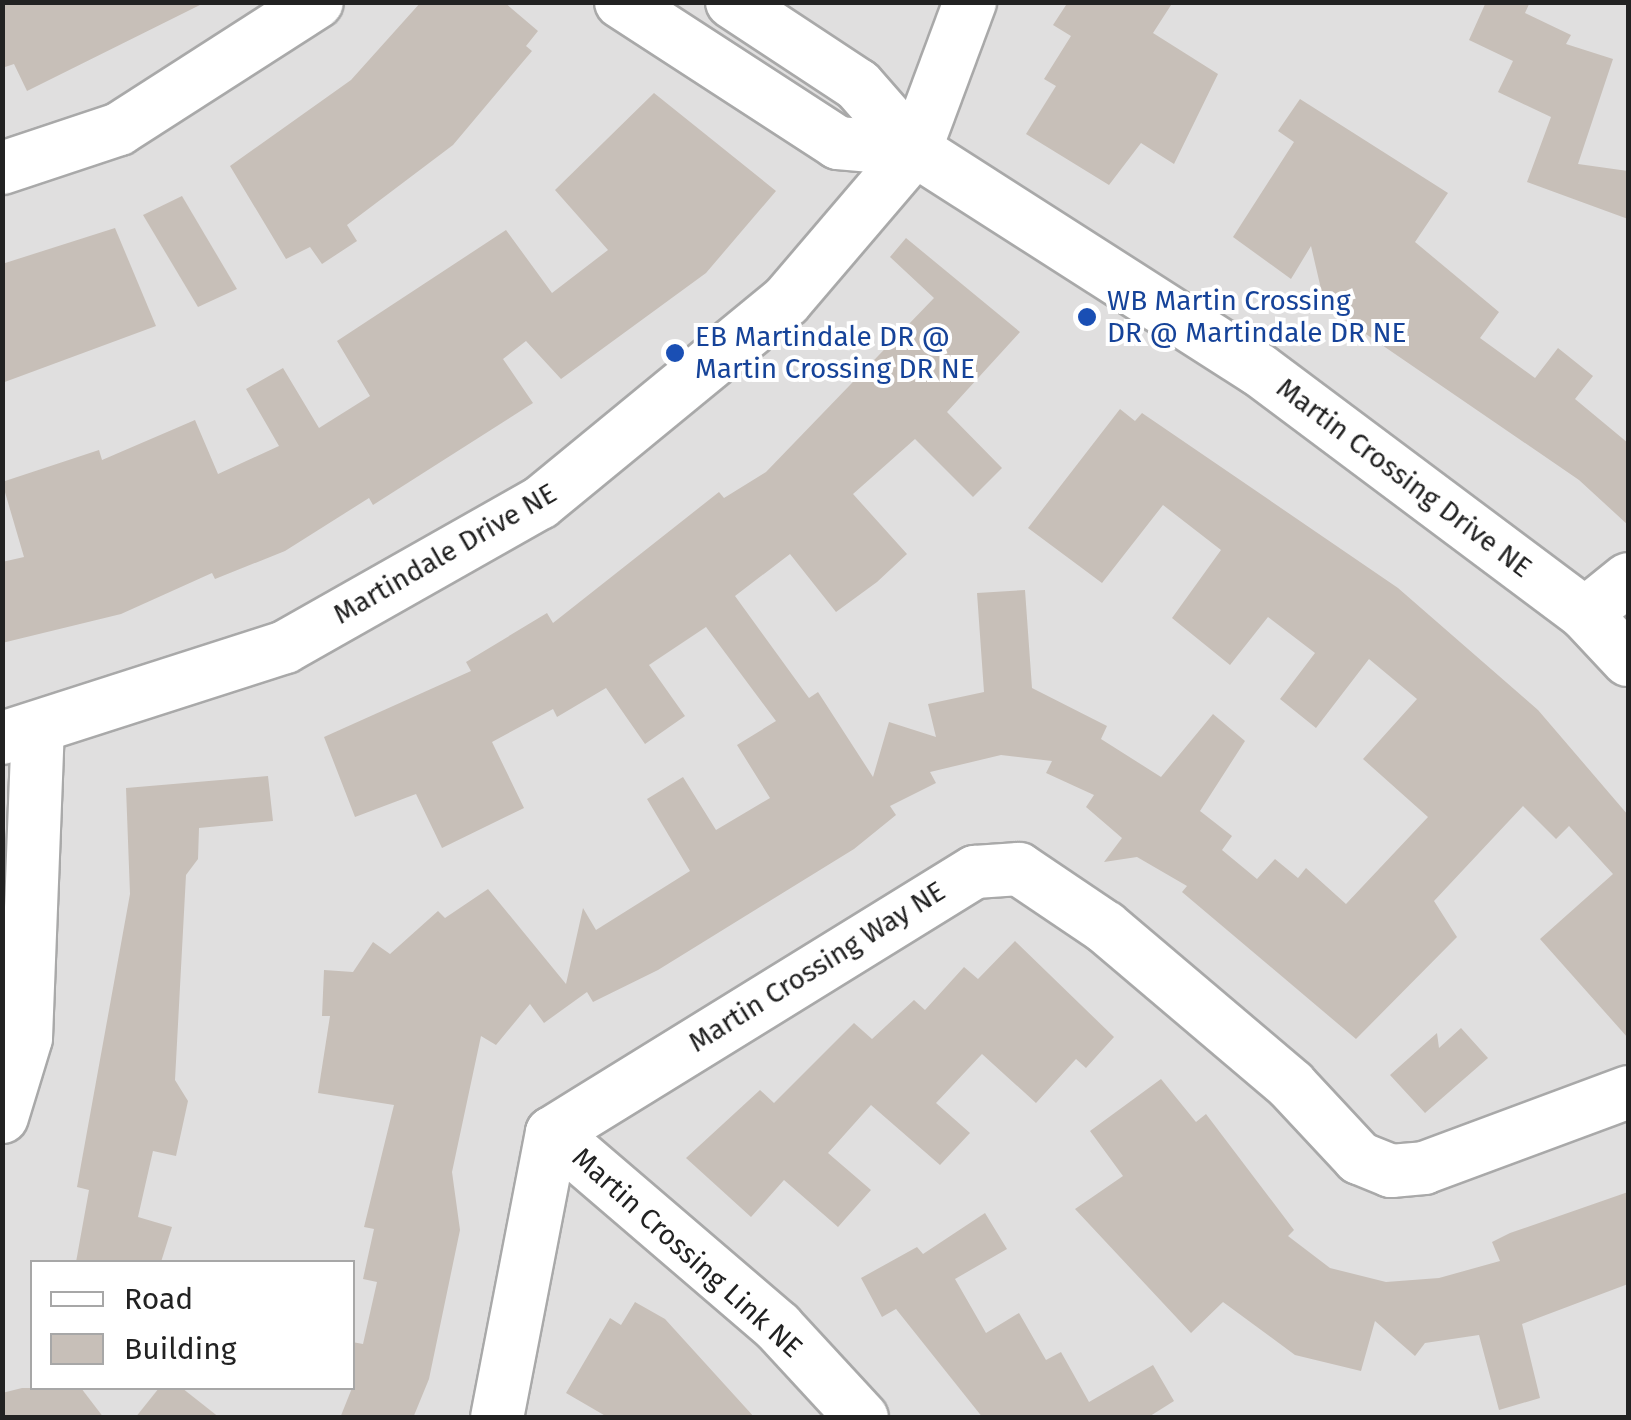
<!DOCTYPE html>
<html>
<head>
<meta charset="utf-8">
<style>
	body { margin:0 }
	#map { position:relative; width:1631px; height:1420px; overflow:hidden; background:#f2efe9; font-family:"Fira Sans",sans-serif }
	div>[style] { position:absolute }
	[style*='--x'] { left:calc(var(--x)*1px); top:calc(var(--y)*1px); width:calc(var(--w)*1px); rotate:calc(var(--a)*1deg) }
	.residential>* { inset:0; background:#e0dfdf }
	.building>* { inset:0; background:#c7bfb8 }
	.roads { filter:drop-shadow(2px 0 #a9a9a9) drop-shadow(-2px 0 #a9a9a9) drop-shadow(0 2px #a9a9a9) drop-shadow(0 -2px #a9a9a9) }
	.minor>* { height:52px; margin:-26px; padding:0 26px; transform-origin:26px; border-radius:26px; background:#fff }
	.dots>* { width:28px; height:28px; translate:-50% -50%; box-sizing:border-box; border:5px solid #fff; border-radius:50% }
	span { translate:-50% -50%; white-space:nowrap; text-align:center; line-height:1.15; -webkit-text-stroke:8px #fff; paint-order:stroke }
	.transit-label { font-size:28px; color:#164399 }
	.left { translate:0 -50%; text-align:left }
	.street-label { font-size:28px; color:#222 }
	.frame { position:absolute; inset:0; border:5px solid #222; pointer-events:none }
	.legend { position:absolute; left:30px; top:1260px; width:325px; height:130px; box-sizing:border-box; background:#fff; border:2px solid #a7a7a7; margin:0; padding:12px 18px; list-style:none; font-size:30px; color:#222 }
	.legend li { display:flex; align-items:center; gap:20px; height:50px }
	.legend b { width:50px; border:2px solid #a7a7a7 }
</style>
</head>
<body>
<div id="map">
	<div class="residential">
		<div style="clip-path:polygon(evenodd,3px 3px,1628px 3px,1628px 1417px,3px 1418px,3px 3px,32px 1262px,352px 1262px,352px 1388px,32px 1388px,32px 1262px)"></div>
	</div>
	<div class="building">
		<div style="clip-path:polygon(2px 2px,206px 2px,27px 91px,14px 64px,2px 68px)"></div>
		<div style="clip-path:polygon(421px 2px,504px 2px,538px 31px,526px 46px,532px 51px,453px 145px,347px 225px,357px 241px,322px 264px,310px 247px,286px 259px,230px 166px,351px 80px)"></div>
		<div style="clip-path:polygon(1068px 2px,1173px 2px,1153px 33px,1218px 74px,1174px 164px,1141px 143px,1109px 185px,1026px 134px,1056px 86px,1044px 79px,1071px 36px,1053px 25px)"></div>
		<div style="clip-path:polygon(1486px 2px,1530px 2px,1525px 13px,1571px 35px,1566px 44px,1613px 59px,1578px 164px,1628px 171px,1628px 219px,1527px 182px,1551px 117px,1498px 92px,1513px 61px,1469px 40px)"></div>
		<div style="clip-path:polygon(654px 93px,776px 191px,706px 273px,561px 379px,526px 341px,503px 359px,533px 403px,373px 505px,369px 498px,285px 551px,215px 579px,212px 573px,121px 614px,2px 643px,2px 562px,24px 557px,2px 482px,99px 450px,102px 460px,195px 420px,218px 474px,279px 446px,246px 389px,283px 368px,319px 428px,370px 396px,337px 341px,506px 230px,552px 293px,608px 250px,555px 190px)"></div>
		<div style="clip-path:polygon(1300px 99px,1448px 193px,1415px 242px,1499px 312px,1480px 338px,1535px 378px,1558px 348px,1593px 376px,1575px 399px,1628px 443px,1628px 525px,1579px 480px,1325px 306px,1311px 246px,1291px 279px,1233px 237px,1294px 142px,1278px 131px)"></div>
		<div style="clip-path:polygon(182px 196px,237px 289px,198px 307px,143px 215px)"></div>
		<div style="clip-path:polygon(115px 228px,156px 326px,2px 383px,2px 264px)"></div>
		<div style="clip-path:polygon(906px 238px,1020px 332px,947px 412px,1002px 468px,973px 497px,915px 439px,853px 494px,907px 554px,877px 582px,836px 612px,790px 554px,735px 596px,809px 698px,818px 692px,873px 777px,889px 722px,936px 737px,928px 704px,984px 692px,977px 593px,1025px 590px,1032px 688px,1107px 726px,1101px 739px,1161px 777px,1213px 714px,1245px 741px,1200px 811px,1232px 836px,1222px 850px,1257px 879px,1275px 859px,1298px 878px,1306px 868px,1346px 904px,1428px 817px,1363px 759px,1417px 699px,1369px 659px,1316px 728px,1280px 699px,1315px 653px,1268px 617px,1230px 665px,1172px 618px,1221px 550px,1163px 505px,1102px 583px,1028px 528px,1120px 409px,1135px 421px,1142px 413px,1398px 588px,1538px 710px,1628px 815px,1628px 1038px,1540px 939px,1613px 874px,1569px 826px,1556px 839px,1523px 806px,1434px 901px,1457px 937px,1356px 1039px,1182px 892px,1187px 886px,1137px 857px,1104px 862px,1122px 838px,1086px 807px,1094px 795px,1046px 773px,1052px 761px,1001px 755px,930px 772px,936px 783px,890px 806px,896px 815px,854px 849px,658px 970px,593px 1002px,587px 992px,544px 1023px,530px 1004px,496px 1045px,481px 1036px,452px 1172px,460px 1230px,429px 1379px,413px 1418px,340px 1418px,352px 1388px,352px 1342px,363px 1344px,377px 1282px,363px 1279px,374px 1229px,364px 1227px,394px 1105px,318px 1093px,330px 1016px,322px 1016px,324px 970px,353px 972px,373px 942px,390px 954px,438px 911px,445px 918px,488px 889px,566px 984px,583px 908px,596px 930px,690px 871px,647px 799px,683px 777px,716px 830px,770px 798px,737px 745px,776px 721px,706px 627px,649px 665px,685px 716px,645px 744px,606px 688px,557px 717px,553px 709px,492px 742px,524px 808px,442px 848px,416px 794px,355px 817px,324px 737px,471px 671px,466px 662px,547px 613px,553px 623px,719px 492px,724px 498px,766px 472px,934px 298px,890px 257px)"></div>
		<div style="clip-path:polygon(268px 776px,273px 821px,199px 828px,198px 859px,186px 875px,175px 1080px,188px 1101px,176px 1156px,153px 1151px,138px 1217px,172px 1227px,161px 1262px,76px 1262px,89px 1190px,77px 1187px,130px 894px,126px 788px)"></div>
		<div style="clip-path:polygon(1015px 941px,1114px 1037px,1086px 1068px,1076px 1059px,1036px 1103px,982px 1054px,936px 1103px,970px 1133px,940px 1165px,871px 1105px,828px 1153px,871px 1190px,838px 1227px,784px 1180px,751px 1217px,686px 1158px,760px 1090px,774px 1103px,854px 1023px,872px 1039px,914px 1000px,925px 1010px,964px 967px,978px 979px)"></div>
		<div style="clip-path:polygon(1461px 1028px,1488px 1058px,1425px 1113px,1390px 1075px,1437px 1033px,1439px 1048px)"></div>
		<div style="clip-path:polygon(1161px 1079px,1196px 1122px,1206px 1114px,1294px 1230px,1288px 1236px,1330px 1268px,1386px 1282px,1439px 1278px,1500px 1261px,1492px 1242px,1510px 1233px,1628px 1192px,1628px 1284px,1522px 1324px,1540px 1398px,1499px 1410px,1479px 1335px,1425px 1343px,1415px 1356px,1375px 1321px,1361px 1371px,1295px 1355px,1223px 1302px,1191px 1333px,1075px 1209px,1123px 1176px,1090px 1131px)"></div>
		<div style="clip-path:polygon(985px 1213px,1007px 1249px,955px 1279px,986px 1333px,1019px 1313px,1046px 1360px,1061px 1352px,1089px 1402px,1153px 1365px,1174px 1401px,1147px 1418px,983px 1418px,896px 1309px,882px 1317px,861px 1278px,917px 1247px,923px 1254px)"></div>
		<div style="clip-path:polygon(635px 1302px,665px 1319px,755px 1418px,609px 1418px,566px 1393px,610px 1318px,621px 1325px)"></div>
		<div style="clip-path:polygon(22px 1388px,81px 1388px,104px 1418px,2px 1418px,2px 1393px)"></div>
		<div style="clip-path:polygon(159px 1388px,182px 1388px,220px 1418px,135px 1418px)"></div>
	</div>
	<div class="roads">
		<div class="minor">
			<div style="--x:621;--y:2;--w:259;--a:33"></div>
			<div style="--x:838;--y:143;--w:77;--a:5.2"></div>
			<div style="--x:732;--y:2;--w:151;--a:33.4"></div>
			<div style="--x:858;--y:85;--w:86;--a:48.8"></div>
			<div style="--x:915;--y:150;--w:407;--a:32.6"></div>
			<div style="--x:1258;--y:369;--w:409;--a:36.8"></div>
			<div style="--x:1585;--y:614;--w:63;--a:46.9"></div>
			<div style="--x:2;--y:168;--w:123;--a:-18.4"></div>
			<div style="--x:119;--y:129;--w:235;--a:-32.7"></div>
			<div style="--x:1585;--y:614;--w:55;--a:-39.1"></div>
			<div style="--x:2;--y:738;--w:297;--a:-17.8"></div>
			<div style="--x:285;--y:647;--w:293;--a:-29.5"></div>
			<div style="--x:540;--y:503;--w:318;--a:-39.4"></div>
			<div style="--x:786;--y:301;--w:199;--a:-49.5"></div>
			<div style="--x:915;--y:150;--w:158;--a:-69.6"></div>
			<div style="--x:2;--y:1117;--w:83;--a:-73.1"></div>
			<div style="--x:26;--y:1038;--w:307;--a:-87.8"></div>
			<div style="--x:552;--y:1133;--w:298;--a:40.6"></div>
			<div style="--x:778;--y:1327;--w:124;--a:47.3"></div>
			<div style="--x:497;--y:1418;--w:290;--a:-79.1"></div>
			<div style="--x:552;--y:1133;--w:497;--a:-31.7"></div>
			<div style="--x:975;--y:872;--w:44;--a:-3.9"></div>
			<div style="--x:1019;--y:869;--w:104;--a:34"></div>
			<div style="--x:1105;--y:927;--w:244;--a:40.3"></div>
			<div style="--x:1291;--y:1085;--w:100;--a:47"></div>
			<div style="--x:1359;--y:1158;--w:35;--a:22"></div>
			<div style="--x:1391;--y:1171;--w:33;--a:-5"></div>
			<div style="--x:1424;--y:1168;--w:218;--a:-20.4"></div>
		</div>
	</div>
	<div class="dots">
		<div style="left:1087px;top:317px;background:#1a4fb4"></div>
		<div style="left:675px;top:353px;background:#1a4fb4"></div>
	</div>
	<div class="transit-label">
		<span class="left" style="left:1107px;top:317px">WB Martin Crossing<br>DR @ Martindale DR NE</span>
		<span class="left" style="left:695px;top:353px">EB Martindale DR @<br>Martin Crossing DR NE</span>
	</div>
	<div class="street-label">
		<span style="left:1404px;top:478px;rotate:37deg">Martin Crossing Drive NE</span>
		<span style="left:445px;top:554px;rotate:-30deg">Martindale Drive NE</span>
		<span style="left:817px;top:967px;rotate:-32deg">Martin Crossing Way NE</span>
		<span style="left:687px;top:1253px;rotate:42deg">Martin Crossing Link NE</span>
	</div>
	<div class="frame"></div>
	<ul class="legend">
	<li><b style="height:12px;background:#fff"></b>Road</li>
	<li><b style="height:28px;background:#c7bfb8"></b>Building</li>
	</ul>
</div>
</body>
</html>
